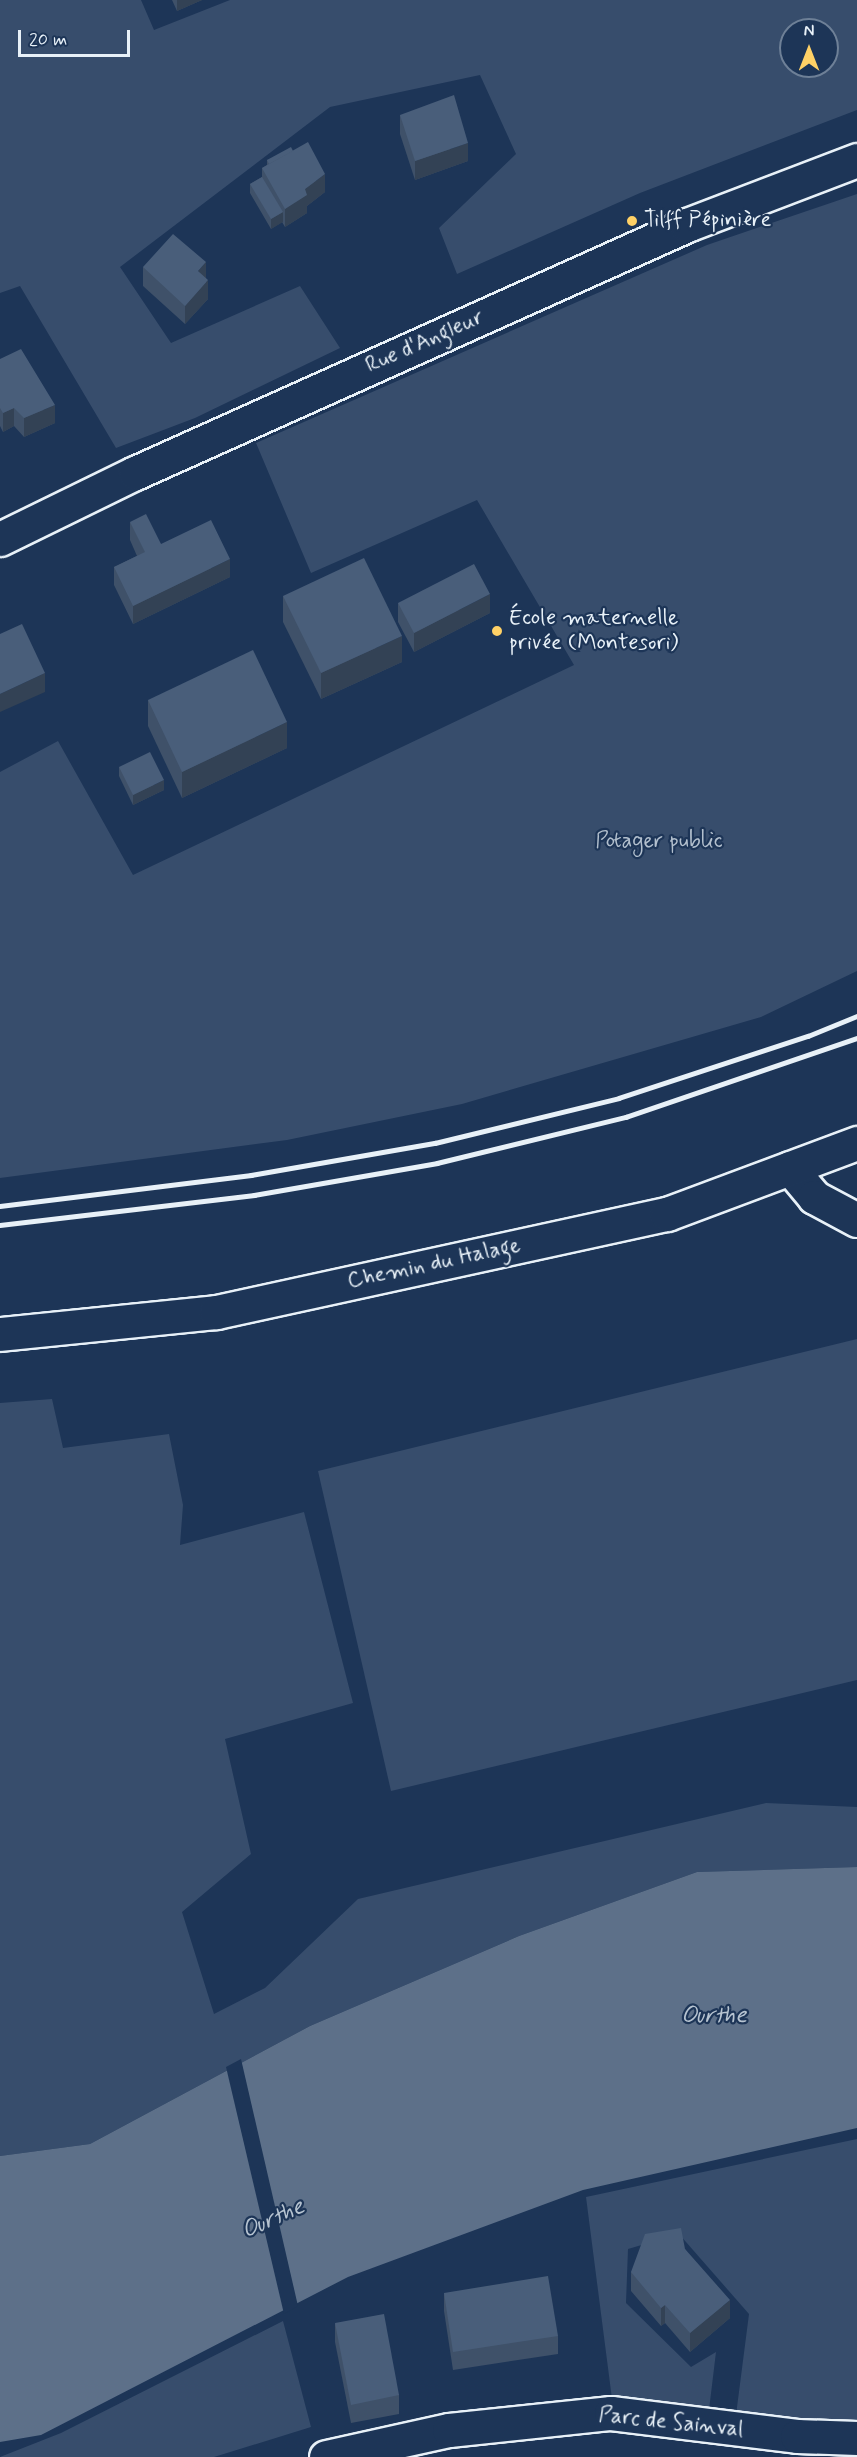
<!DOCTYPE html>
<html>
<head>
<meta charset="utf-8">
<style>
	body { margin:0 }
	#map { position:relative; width:857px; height:2457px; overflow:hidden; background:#1d3557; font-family:Mynerve,sans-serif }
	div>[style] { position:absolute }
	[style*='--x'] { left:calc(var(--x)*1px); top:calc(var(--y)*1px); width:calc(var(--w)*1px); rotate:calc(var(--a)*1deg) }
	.green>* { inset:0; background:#374d6c }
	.water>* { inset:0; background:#5d7089 }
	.pier>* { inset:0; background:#1d3557 }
	.roads { filter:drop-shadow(2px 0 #e8f1f8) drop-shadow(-2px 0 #e8f1f8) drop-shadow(0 2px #e8f1f8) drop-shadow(0 -2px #e8f1f8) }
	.minor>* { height:33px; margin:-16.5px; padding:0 16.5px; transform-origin:16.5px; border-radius:16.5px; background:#1d3557 }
	.major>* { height:33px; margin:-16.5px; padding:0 16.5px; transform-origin:16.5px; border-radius:16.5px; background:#1d3557 }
	.rail>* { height:4.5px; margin:-2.25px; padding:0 2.25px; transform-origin:2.25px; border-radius:2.25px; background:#e8f1f8 }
	.wall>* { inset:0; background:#3f5169 }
	.shaded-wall>* { inset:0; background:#334255 }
	.building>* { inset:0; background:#495e7a }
	.dots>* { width:16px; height:16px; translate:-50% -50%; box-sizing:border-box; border:3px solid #1d3557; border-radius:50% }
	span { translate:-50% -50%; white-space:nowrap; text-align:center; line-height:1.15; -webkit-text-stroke:4.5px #1d3557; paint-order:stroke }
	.poi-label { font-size:22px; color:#e8f1f8 }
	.left { translate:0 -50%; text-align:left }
	.street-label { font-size:22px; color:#e8f1f8 }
	.park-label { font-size:22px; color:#b3c0ce }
	.water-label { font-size:24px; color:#b7c4d1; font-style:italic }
	.north { position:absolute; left:779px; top:18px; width:60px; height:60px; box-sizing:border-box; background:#1d3557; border:2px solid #6e8097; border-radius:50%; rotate:0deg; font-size:16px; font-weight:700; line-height:24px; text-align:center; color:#e8f1f8 }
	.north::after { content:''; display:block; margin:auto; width:21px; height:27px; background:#ffd166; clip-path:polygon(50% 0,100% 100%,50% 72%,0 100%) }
	.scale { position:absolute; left:18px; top:30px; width:112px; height:27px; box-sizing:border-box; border:3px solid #e8f1f8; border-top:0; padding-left:8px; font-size:18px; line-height:21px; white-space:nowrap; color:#e8f1f8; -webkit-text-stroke:4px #1d3557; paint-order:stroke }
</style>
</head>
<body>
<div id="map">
	<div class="green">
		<div style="clip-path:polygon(evenodd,0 0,141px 0,154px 30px,230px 0,857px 0,857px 110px,640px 193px,457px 274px,439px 228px,516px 154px,480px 75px,330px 107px,120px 267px,171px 343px,300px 286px,340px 348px,195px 418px,116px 448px,20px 286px,0 293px,0 0,791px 30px,827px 30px,827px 66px,791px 66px,791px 30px)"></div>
		<div style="clip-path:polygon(857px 194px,857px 971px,761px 1017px,462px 1104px,287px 1140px,0 1178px,0 772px,58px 741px,133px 875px,574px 665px,477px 500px,311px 573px,256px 443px,707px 245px)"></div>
		<div style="clip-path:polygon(857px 1339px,857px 1680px,391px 1791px,318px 1471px)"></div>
		<div style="clip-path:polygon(52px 1399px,63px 1448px,169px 1434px,183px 1505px,180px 1545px,304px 1512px,353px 1703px,225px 1739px,251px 1854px,182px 1912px,214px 2014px,265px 1988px,358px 1899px,766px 1803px,857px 1807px,857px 1867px,697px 1872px,519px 1936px,310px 2026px,90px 2144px,0 2156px,0 1403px)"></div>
		<div style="clip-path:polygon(857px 2139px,857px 2426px,736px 2415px,749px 2314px,679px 2234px,628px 2249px,626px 2303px,691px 2367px,716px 2352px,709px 2410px,612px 2399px,586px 2197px)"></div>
		<div style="clip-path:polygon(283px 2321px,311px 2427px,214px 2457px,0 2457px,61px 2433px)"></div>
	</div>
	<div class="water">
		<div style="clip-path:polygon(857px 1867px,857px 2128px,583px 2190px,348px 2277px,41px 2435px,0 2442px,0 2156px,90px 2144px,310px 2026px,519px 1936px,697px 1872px)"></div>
	</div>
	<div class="pier">
		<div style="clip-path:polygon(241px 2059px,298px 2306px,284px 2314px,226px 2067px)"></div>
	</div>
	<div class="roads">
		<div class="minor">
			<div style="--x:790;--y:1168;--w:38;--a:50"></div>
			<div style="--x:814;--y:1197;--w:49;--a:28.1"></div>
			<div style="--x:0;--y:1334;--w:217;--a:-5.8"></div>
			<div style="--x:216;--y:1312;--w:462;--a:-12.3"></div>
			<div style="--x:667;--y:1214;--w:203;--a:-20.5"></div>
			<div style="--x:326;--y:2457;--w:126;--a:-12.4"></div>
			<div style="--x:449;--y:2430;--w:163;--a:-6"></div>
			<div style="--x:611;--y:2413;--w:187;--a:7"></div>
			<div style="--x:797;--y:2436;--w:60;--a:1.9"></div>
		</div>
		<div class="major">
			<div style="--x:0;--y:539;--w:150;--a:-26.1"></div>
			<div style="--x:135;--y:473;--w:605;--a:-24.19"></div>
			<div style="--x:687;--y:225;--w:182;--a:-20.9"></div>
		</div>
	</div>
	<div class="rail">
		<div style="--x:0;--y:1206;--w:253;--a:-7"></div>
		<div style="--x:251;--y:1175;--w:187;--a:-9.9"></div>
		<div style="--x:435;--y:1143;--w:189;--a:-13.7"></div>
		<div style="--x:619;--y:1098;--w:199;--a:-18.2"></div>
		<div style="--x:808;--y:1036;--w:53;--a:-22.2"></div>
		<div style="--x:0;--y:1225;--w:256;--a:-6.7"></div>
		<div style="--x:254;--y:1195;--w:186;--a:-9.9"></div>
		<div style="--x:437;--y:1163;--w:195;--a:-13.7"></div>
		<div style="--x:626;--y:1117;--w:244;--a:-18.9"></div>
	</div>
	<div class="wall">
		<div style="clip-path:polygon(172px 0,202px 0,177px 11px)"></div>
		<div style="clip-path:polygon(400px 115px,468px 161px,415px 180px,400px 134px)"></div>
		<div style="clip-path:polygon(293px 151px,325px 192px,307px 206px,307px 213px,285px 227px,282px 222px,271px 229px,250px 193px,250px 184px,262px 177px,262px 168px,267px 165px,267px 160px)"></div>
		<div style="clip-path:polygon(143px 267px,206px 278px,208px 299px,185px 324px,143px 286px)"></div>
		<div style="clip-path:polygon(0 359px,55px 423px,24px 437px,14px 426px,3px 432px,0 426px)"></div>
		<div style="clip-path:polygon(130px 522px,161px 544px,230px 577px,133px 624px,114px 585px,114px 567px,137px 556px,130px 540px)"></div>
		<div style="clip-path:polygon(283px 596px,402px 662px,321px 699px,283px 622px)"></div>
		<div style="clip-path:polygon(398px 603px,490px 613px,414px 652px,398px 622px)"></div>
		<div style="clip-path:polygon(148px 700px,287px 748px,182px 798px,148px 726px)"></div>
		<div style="clip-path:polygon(119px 767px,164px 790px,133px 805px,119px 776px)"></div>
		<div style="clip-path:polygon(685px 2249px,730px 2318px,690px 2352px,665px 2323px,661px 2326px,631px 2291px,631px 2272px)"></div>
		<div style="clip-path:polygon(444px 2293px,558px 2336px,558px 2354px,453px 2370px,444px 2311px)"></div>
		<div style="clip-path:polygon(335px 2323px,399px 2395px,399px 2414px,351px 2423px,335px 2342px)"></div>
	</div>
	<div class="shaded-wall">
		<div style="clip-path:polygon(177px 0,202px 0,177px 11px)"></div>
		<div style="clip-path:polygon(468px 143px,468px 161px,415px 180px,415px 161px)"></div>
		<div style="clip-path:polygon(325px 174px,325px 192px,307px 206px,307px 213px,285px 227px,285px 209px,305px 189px)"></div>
		<div style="clip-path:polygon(283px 212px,283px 222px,271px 229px,271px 219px)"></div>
		<div style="clip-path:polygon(206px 262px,206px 281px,198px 271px)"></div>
		<div style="clip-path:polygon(208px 280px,208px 299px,185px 324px,185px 306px)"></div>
		<div style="clip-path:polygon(55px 405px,55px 423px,24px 437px,24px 418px)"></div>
		<div style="clip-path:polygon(14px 408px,14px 426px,3px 432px,3px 413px)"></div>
		<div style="clip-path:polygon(230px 559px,230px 577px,133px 624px,133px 606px)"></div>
		<div style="clip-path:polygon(490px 594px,490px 613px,414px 652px,414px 633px)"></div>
		<div style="clip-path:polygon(402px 636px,402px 662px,321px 699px,321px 673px)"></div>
		<div style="clip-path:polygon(45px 673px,45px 692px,0 712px,0 694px)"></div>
		<div style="clip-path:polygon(287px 722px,287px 748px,182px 798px,182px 772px)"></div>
		<div style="clip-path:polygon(164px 780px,164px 790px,133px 805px,133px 795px)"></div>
		<div style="clip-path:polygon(730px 2300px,730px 2318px,690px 2352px,690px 2333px)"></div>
		<div style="clip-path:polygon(665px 2305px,665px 2323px,661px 2326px,661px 2308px)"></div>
	</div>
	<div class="building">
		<div style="clip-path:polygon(454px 95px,468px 143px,415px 161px,400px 115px)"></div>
		<div style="clip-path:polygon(308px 142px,325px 174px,305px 189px,307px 195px,285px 209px,262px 168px)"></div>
		<div style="clip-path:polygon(291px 147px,293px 151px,269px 164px,267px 160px)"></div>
		<div style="clip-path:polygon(262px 177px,283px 212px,271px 219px,250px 184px)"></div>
		<div style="clip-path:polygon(173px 234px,206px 262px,198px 271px,208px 280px,185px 306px,143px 267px)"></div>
		<div style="clip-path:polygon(21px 349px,55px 405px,24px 418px,14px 408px,3px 413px,0 408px,0 359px)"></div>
		<div style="clip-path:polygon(146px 514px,161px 544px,211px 520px,230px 559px,133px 606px,114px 567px,145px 552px,130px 522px)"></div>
		<div style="clip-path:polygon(364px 558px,402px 636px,321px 673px,283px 596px)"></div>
		<div style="clip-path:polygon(474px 564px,490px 594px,414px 633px,398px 603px)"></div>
		<div style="clip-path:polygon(22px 624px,45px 673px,0 694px,0 634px)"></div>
		<div style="clip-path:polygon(253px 650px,287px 722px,182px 772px,148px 700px)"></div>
		<div style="clip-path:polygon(150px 752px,164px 780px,133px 795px,119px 767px)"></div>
		<div style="clip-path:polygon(681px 2228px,685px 2249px,730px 2300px,690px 2333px,665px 2305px,661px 2308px,631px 2272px,645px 2234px)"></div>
		<div style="clip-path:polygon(548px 2276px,558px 2336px,453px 2352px,444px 2293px)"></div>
		<div style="clip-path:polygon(384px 2314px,399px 2395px,351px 2405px,335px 2323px)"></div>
	</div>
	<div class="dots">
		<div style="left:632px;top:221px;background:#ffd166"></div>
		<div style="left:497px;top:631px;background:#ffd166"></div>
	</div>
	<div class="poi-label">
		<span class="left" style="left:644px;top:221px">Tilff Pépinière</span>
		<span class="left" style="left:509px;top:631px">École maternelle<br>privée (Montesori)</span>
	</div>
	<div class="street-label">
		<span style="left:425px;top:342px;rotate:-24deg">Rue d'Angleur</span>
		<span style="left:434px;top:1264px;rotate:-12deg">Chemin du Halage</span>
		<span style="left:671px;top:2423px;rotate:6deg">Parc de Sainval</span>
	</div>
	<div class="park-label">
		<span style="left:659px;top:842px">Potager public</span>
	</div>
	<div class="water-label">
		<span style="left:714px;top:2016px">Ourthe</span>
		<span style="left:273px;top:2219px;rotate:-24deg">Ourthe</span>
	</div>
	<div class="north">N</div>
	<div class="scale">20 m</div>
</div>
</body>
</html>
